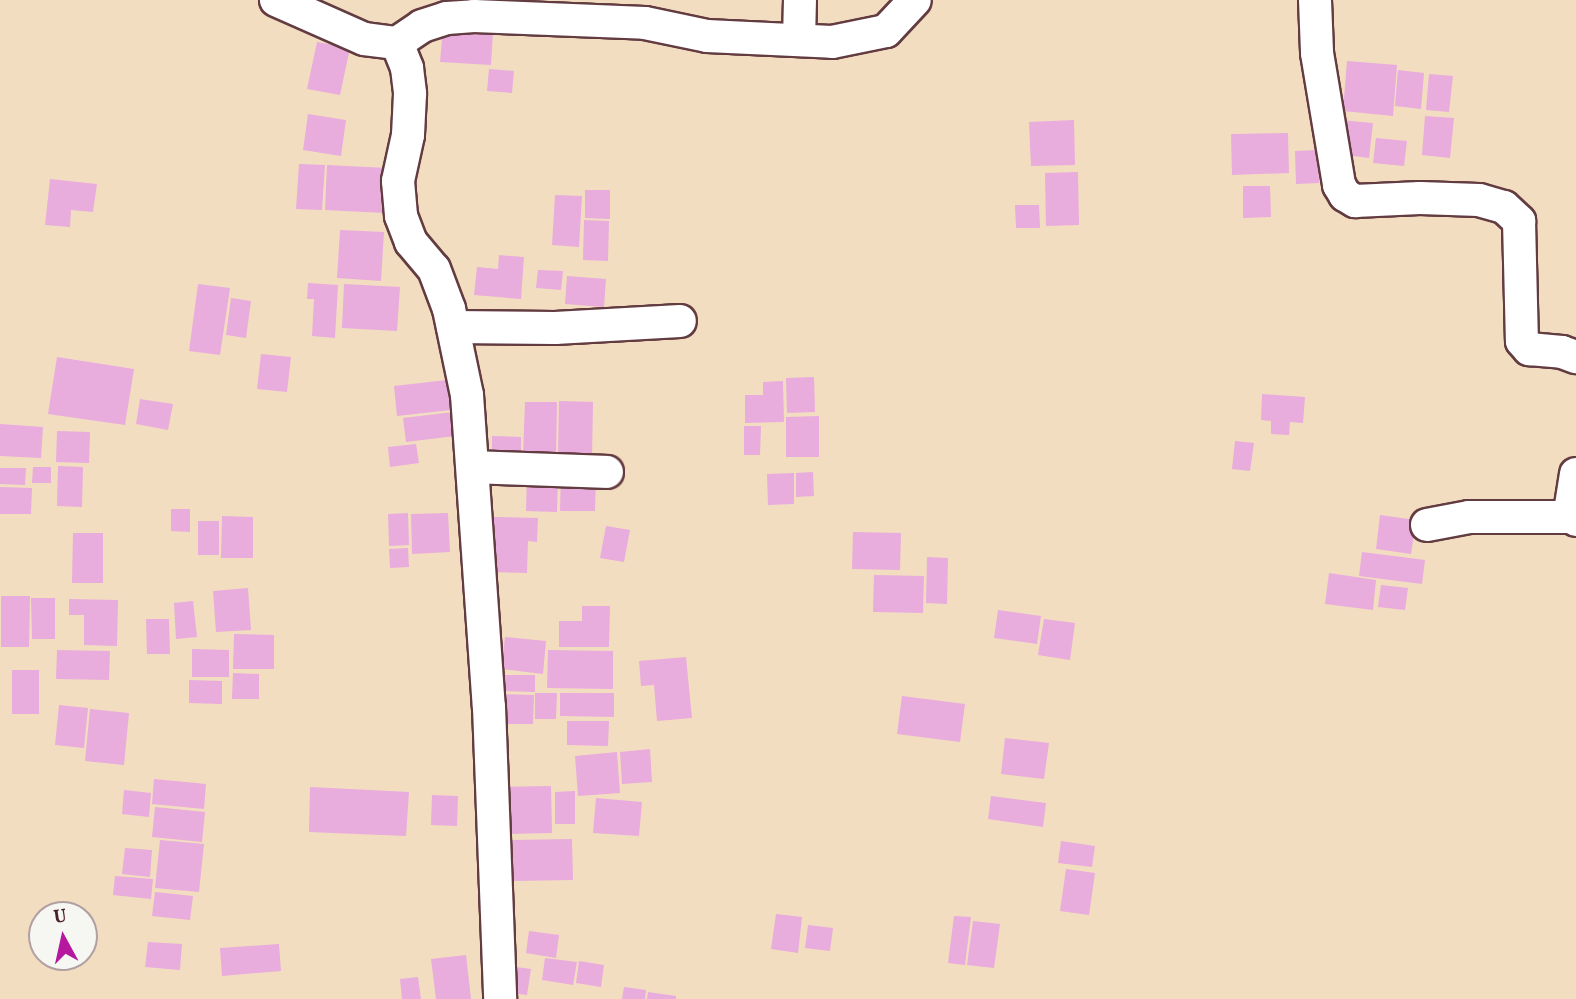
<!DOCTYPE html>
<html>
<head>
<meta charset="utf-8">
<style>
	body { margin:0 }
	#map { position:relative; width:1576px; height:999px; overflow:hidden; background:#f3ddc0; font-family:Vollkorn,serif }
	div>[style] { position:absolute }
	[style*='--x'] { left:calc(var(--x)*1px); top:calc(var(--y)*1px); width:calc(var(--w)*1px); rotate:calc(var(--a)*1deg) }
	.building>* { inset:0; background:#e8acdd }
	.roads { filter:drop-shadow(2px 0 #633c41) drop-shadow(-2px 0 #633c41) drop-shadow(0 2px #633c41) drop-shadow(0 -2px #633c41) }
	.minor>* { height:32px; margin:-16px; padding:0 16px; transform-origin:16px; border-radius:16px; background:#fff }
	span { translate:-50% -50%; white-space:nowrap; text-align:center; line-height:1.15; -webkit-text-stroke:7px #f6f6f2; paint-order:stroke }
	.north { position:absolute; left:28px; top:901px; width:70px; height:70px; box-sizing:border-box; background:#f6f6f2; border:2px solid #b1a0a2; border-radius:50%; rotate:352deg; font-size:19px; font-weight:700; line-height:28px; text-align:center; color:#4a1f2b }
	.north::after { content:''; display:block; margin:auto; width:24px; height:32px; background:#b5179e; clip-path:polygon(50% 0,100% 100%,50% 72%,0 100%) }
</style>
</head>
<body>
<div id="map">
	<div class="building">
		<div style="clip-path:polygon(443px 28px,493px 32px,491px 65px,440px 62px)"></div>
		<div style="clip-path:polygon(317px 42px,350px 48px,340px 95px,307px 89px)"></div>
		<div style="clip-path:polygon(1347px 61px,1397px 65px,1393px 116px,1343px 111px)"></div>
		<div style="clip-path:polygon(489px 69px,514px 71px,512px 93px,487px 91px)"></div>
		<div style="clip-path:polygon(1398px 70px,1424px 73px,1421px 109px,1395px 106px)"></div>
		<div style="clip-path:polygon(1429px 74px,1453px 76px,1449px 112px,1426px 110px)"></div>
		<div style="clip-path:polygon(308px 114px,346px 120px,341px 156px,303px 150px)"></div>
		<div style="clip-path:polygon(1425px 116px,1454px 118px,1450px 158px,1422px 155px)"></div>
		<div style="clip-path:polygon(1074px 120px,1075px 165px,1031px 166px,1029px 122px)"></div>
		<div style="clip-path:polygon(1340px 120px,1373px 123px,1369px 158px,1336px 154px)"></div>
		<div style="clip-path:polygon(1288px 133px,1289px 173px,1232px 175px,1231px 134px)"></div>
		<div style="clip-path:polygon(1376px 138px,1407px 141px,1404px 166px,1373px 163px)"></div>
		<div style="clip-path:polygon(1318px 150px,1319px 183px,1296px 184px,1295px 151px)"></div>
		<div style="clip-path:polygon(299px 164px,325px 165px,322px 210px,296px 209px)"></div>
		<div style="clip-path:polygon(327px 165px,387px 168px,384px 213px,325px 210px)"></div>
		<div style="clip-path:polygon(1078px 172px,1079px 225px,1046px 226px,1045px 173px)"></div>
		<div style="clip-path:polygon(50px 179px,97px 184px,93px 212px,71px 210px,70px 227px,45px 225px)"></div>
		<div style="clip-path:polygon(1243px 186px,1270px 186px,1271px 217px,1243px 218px)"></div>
		<div style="clip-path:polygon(585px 190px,610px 190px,610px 219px,585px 218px)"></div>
		<div style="clip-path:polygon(555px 195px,582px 196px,579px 247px,552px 245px)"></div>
		<div style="clip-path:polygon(1015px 205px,1039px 205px,1040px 228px,1016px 228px)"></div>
		<div style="clip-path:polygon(584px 220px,609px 221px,608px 261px,583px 260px)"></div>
		<div style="clip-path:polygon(340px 230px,384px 232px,381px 281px,337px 278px)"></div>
		<div style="clip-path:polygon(499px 255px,524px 257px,521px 299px,474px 295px,477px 267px,498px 269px)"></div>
		<div style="clip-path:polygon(538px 270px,563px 271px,561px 290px,536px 288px)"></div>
		<div style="clip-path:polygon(567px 276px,606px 279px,604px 307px,565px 304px)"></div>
		<div style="clip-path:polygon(308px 283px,338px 285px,335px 338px,312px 336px,314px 299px,307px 299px)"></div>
		<div style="clip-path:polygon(198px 284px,230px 288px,220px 355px,189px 351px)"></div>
		<div style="clip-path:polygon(344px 284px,400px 287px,397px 331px,342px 328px)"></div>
		<div style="clip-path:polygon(231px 298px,251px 301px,246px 338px,226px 335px)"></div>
		<div style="clip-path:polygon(261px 354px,291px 357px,287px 392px,257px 389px)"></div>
		<div style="clip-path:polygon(57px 357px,134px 369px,125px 425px,48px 414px)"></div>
		<div style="clip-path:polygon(814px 377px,815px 412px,787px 413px,786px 378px)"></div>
		<div style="clip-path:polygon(447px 380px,451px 410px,397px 416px,394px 386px)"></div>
		<div style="clip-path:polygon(783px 381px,784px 422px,745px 423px,745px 395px,763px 395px,763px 382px)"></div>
		<div style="clip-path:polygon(1262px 394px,1305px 397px,1303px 423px,1290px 422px,1289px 435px,1271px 434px,1271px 421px,1261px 420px)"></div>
		<div style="clip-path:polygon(140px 399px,173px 404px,168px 430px,136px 424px)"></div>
		<div style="clip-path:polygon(559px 401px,593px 402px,592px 458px,558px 457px)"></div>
		<div style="clip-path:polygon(525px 402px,557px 402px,556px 457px,523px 456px)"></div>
		<div style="clip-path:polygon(453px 412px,455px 436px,406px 442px,403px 418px)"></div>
		<div style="clip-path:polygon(819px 416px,819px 457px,786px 457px,786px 417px)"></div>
		<div style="clip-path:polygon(0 424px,43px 427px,41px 458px,0 456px)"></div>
		<div style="clip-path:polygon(744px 426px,761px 426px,760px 455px,744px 455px)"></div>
		<div style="clip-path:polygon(57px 431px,90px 432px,89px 463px,56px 462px)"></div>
		<div style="clip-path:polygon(492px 436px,521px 437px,521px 462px,492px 462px)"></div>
		<div style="clip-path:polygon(1235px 441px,1254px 443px,1250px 471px,1232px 469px)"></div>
		<div style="clip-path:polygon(416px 444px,419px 463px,390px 467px,388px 447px)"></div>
		<div style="clip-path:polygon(58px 466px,83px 467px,82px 507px,57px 506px)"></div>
		<div style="clip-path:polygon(33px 467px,51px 467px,51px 483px,32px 483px)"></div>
		<div style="clip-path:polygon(0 468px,26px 468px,25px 485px,0 484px)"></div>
		<div style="clip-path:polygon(813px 472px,814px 496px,796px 497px,796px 473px)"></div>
		<div style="clip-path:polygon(527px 473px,558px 473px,557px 512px,526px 511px)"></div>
		<div style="clip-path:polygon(561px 473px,596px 474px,595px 511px,560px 511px)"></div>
		<div style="clip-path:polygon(794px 473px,794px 504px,768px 505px,767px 474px)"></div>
		<div style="clip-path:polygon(0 487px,32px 488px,31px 514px,0 514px)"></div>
		<div style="clip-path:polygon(171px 509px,190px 509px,190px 532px,171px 531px)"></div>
		<div style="clip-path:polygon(408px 513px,409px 545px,389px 546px,388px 514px)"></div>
		<div style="clip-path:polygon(448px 513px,450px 552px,412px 554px,411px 514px)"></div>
		<div style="clip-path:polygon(1380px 515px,1416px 520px,1411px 554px,1376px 549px)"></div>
		<div style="clip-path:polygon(222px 516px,253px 517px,253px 558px,221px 558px)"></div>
		<div style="clip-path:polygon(494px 517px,538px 518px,537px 542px,528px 541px,527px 573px,491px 572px)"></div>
		<div style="clip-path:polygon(198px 521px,219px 521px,219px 555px,198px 555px)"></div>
		<div style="clip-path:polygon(606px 526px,630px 530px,624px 562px,600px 558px)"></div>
		<div style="clip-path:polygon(853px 532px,901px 533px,900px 570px,852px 569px)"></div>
		<div style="clip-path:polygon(73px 533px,103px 533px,103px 583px,72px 583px)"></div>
		<div style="clip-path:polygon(408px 548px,409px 567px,390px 568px,389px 549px)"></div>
		<div style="clip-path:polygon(1362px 552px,1425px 560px,1422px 584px,1359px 576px)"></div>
		<div style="clip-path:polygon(927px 557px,948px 558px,947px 604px,926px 603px)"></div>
		<div style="clip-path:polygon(1329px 573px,1376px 580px,1373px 610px,1325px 604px)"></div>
		<div style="clip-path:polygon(874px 575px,924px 576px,923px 613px,873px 612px)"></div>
		<div style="clip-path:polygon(1381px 585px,1408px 588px,1405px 610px,1378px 607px)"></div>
		<div style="clip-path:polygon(248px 588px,251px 630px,216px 632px,213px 591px)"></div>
		<div style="clip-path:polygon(1px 596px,30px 596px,29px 647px,1px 647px)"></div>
		<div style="clip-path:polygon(31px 598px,55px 598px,55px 639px,32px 639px)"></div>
		<div style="clip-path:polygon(69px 599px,118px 600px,117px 646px,84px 645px,84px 615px,69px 615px)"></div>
		<div style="clip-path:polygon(193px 601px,197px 637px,176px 639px,174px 603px)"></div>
		<div style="clip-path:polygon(582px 606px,610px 606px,609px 647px,559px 647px,559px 621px,582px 621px)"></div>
		<div style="clip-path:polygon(998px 610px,1041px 616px,1037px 644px,994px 638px)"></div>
		<div style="clip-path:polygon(146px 619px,169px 619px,170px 654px,147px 654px)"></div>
		<div style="clip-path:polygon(1044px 619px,1075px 623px,1070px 660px,1038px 655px)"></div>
		<div style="clip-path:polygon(234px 634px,274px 635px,274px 669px,233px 669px)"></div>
		<div style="clip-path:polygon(505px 637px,546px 641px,543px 674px,501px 669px)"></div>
		<div style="clip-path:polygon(192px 649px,229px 650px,229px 677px,192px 677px)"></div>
		<div style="clip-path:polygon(57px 650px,110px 651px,109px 680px,56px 679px)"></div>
		<div style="clip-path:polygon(548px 650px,613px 651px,613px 689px,547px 688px)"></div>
		<div style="clip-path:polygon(686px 657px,692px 718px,657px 721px,654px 685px,641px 686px,639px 661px)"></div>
		<div style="clip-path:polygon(12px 670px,39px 670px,39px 714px,12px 714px)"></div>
		<div style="clip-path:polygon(233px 673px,259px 674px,259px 699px,232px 699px)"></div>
		<div style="clip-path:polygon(499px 675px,535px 675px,535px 692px,498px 691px)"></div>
		<div style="clip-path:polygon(189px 680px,222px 681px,222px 704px,189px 703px)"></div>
		<div style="clip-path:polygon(535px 693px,557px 693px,556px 719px,535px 719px)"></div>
		<div style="clip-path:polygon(560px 693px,614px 693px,614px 717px,560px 716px)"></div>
		<div style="clip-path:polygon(498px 694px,534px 695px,533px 724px,498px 724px)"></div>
		<div style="clip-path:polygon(902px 696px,965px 704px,960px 742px,897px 734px)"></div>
		<div style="clip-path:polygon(59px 705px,88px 708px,84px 748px,55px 745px)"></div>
		<div style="clip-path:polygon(90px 709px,129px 713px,124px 765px,85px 761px)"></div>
		<div style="clip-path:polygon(567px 721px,609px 721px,608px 746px,567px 745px)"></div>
		<div style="clip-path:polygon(1005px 738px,1049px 743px,1044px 779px,1001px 774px)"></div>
		<div style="clip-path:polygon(650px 749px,652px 782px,622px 784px,620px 752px)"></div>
		<div style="clip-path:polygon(617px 752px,620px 793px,578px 796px,575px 756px)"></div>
		<div style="clip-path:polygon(154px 779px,206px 784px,204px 809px,152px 804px)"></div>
		<div style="clip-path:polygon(551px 786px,552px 833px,502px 834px,501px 787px)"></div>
		<div style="clip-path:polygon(310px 787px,409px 792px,406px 836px,309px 832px)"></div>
		<div style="clip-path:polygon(124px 790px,151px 793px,149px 817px,122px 814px)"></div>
		<div style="clip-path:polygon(575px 791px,575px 824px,555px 824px,555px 792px)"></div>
		<div style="clip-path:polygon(432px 795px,458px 796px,457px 826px,431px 825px)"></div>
		<div style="clip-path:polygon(991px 796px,1046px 803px,1043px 827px,988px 819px)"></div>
		<div style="clip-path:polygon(596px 798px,642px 802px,639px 836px,593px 833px)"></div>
		<div style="clip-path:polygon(155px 807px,205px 812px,202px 842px,152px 837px)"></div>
		<div style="clip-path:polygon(572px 839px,573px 880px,513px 881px,512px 840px)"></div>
		<div style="clip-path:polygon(160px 840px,204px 844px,199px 892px,155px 888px)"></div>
		<div style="clip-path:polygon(1061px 841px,1095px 846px,1092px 867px,1058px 863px)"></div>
		<div style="clip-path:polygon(125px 848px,152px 850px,150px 877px,122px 874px)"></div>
		<div style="clip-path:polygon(1066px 869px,1095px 873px,1089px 915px,1060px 911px)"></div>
		<div style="clip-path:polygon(115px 876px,153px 879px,151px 899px,113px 895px)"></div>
		<div style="clip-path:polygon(155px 892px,193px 896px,190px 920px,152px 916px)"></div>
		<div style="clip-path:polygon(776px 914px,802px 917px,798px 953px,771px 949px)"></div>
		<div style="clip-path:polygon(954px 916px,971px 917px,965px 965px,948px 963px)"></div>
		<div style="clip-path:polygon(973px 921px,1000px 924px,994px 968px,967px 965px)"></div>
		<div style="clip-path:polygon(808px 925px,833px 928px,830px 951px,805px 948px)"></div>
		<div style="clip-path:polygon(529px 931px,559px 935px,556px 958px,526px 953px)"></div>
		<div style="clip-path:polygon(148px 942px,182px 944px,180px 970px,145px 967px)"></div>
		<div style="clip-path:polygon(279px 944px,281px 971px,222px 976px,220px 948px)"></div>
		<div style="clip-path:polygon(466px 955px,471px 999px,436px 999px,431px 959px)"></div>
		<div style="clip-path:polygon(545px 958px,577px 962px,573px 985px,542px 980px)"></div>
		<div style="clip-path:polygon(579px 961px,604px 965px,601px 987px,576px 983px)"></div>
		<div style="clip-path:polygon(508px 966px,531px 969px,527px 995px,504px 992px)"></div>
		<div style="clip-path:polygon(418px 977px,421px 999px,402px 999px,400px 979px)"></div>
		<div style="clip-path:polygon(624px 987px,646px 990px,645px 999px,622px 999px)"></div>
		<div style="clip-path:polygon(648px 992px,676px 996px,676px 999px,647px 999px)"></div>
	</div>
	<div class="roads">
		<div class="minor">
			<div style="--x:276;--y:0;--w:96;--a:23.9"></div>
			<div style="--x:364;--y:39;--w:33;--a:7"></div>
			<div style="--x:397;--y:43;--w:27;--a:68"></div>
			<div style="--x:407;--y:68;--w:26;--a:83"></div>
			<div style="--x:410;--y:94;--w:41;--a:92.8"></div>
			<div style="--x:408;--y:135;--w:47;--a:102.3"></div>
			<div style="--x:398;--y:181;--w:35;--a:85"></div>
			<div style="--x:401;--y:216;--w:28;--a:69"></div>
			<div style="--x:411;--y:242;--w:35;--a:50"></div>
			<div style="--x:434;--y:269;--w:43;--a:69.4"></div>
			<div style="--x:449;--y:309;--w:88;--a:78.2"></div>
			<div style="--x:467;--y:395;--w:313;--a:86"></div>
			<div style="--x:489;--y:707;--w:292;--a:87.8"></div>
			<div style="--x:1315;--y:0;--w:53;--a:87.8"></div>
			<div style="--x:1317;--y:53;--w:134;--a:80.5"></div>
			<div style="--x:1339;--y:185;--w:12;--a:59"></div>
			<div style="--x:1345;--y:195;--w:12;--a:31"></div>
			<div style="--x:1355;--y:201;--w:65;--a:-2.6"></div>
			<div style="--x:1420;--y:198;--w:59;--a:1.9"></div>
			<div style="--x:1479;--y:200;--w:26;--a:16"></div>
			<div style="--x:1504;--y:207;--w:21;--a:43"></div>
			<div style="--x:1519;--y:221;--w:120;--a:88.6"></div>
			<div style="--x:1522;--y:341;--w:11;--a:49"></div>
			<div style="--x:1529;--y:349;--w:33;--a:5"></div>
			<div style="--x:1562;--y:352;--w:15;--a:20"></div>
			<div style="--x:799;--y:40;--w:40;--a:-88.6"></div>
			<div style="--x:397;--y:43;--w:30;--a:-34"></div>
			<div style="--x:422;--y:26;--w:26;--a:-18"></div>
			<div style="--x:447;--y:18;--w:27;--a:-4"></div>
			<div style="--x:474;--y:16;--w:171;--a:2.3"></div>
			<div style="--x:645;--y:23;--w:63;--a:11.8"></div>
			<div style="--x:707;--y:36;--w:125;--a:2.7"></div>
			<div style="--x:832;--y:42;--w:55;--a:-11.5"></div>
			<div style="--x:886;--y:31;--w:42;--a:-46.9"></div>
			<div style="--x:453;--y:327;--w:102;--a:0.6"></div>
			<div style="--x:555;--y:328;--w:125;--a:-3.2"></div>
			<div style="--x:473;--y:467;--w:134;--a:2.1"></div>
			<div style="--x:1576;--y:474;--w:32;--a:99"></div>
			<div style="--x:1571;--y:506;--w:11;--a:85"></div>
			<div style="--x:1572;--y:517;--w:5;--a:37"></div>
			<div style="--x:1427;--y:525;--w:43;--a:-10.8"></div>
			<div style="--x:1469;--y:517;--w:103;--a:0"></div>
		</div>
	</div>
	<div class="north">U</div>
</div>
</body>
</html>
